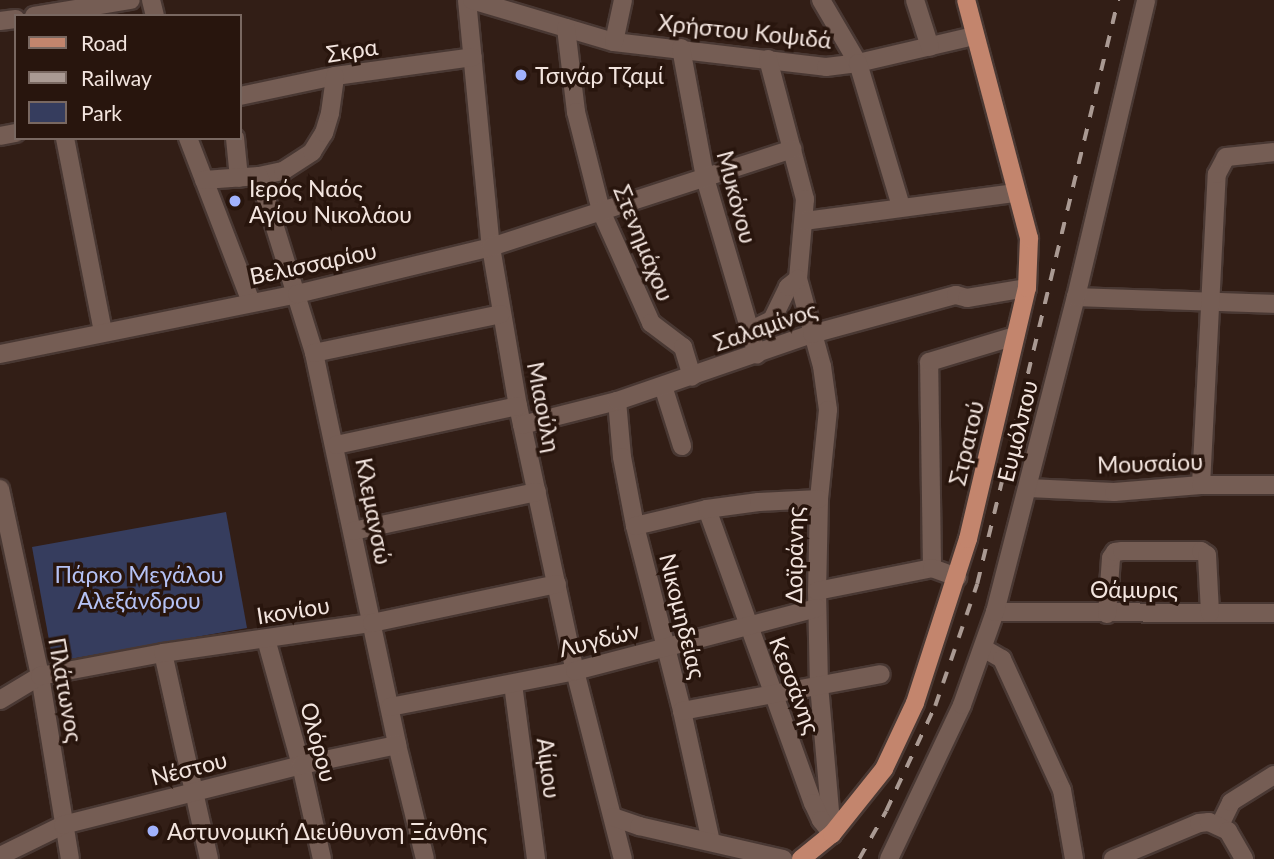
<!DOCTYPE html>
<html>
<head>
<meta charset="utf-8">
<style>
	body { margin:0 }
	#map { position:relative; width:1274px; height:859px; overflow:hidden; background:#321e16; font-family:Lato,sans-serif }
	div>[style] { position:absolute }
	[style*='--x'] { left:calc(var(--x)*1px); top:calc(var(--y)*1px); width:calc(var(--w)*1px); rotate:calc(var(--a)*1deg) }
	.green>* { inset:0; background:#363d5e }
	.roads { filter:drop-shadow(2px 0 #493833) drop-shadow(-2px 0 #493833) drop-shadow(0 2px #493833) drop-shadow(0 -2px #493833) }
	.minor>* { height:18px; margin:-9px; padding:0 9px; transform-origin:9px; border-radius:9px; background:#755d54 }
	.major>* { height:18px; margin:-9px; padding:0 9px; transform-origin:9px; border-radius:9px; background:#c3856d }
	.rail>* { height:3.5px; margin-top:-1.75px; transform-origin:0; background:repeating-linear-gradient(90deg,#aa9a93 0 12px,transparent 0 24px) }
	.dots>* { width:19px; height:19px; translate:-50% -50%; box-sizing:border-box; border:4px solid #28150d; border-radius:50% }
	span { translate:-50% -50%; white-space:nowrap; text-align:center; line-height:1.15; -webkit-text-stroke:7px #28150d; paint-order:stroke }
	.street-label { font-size:23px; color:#f2e4de }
	.poi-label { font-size:23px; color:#f2e4de }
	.left { translate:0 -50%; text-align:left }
	.park-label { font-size:23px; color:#b5c2f5 }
	.legend { position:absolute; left:14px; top:14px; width:228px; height:126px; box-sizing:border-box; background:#28150d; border:2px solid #796861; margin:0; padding:9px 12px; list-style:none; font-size:21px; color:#f2e4de }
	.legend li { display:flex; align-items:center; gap:14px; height:35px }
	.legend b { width:35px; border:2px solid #796861 }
</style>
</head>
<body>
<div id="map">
	<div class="green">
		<div style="clip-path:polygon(226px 512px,247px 628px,53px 662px,32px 547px)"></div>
	</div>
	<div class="roads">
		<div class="minor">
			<div style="--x:151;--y:0;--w:16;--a:76"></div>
			<div style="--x:467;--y:0;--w:248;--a:84.5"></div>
			<div style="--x:491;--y:247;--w:161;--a:80.4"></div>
			<div style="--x:518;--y:406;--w:271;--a:77.9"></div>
			<div style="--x:575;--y:671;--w:194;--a:75.7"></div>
			<div style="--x:472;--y:0;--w:148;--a:16.5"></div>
			<div style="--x:614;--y:42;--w:213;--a:6.7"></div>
			<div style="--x:826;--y:67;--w:32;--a:-7"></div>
			<div style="--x:858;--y:63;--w:119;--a:-13.1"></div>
			<div style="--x:821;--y:0;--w:73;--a:59.6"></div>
			<div style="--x:858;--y:63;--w:149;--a:73.3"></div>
			<div style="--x:915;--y:0;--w:49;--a:72.3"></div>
			<div style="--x:34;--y:16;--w:98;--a:-9.4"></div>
			<div style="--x:0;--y:21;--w:16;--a:-7"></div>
			<div style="--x:566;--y:28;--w:85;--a:83.2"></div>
			<div style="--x:576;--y:112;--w:102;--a:75.8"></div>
			<div style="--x:601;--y:211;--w:123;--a:65.9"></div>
			<div style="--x:651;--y:323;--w:40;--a:37"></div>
			<div style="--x:683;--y:347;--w:31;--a:73"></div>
			<div style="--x:614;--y:42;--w:43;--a:-77.9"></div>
			<div style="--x:681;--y:48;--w:132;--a:79.5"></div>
			<div style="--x:705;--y:178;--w:184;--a:73.6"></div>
			<div style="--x:768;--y:59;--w:145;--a:75.2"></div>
			<div style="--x:805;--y:199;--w:80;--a:95"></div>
			<div style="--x:798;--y:279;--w:90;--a:74.6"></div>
			<div style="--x:822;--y:366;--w:44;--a:82.2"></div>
			<div style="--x:828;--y:410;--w:89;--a:95.8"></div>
			<div style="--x:819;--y:499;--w:92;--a:91.2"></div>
			<div style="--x:817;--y:591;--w:94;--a:88.8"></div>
			<div style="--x:819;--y:685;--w:150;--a:85"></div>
			<div style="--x:240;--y:96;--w:97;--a:-11.9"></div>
			<div style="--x:335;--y:76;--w:139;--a:-7.8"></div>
			<div style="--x:0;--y:136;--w:16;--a:-11"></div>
			<div style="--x:65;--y:138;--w:198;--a:78.9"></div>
			<div style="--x:188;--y:138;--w:176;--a:69"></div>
			<div style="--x:235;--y:138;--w:40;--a:84.3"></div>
			<div style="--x:259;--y:176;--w:25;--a:-12"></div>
			<div style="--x:283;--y:171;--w:35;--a:-33"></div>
			<div style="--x:312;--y:152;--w:22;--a:-58"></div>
			<div style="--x:324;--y:133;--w:21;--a:-73"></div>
			<div style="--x:330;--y:113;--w:37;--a:-82"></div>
			<div style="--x:204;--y:180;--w:55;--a:-4.2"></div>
			<div style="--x:259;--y:176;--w:185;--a:72.7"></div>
			<div style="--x:314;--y:353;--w:401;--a:78"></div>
			<div style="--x:397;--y:745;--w:117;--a:76.2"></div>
			<div style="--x:805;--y:221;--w:213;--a:-7.6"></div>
			<div style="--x:1076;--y:297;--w:198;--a:2"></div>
			<div style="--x:749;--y:331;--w:25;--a:-26"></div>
			<div style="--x:772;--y:320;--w:37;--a:-64"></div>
			<div style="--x:788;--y:287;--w:13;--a:-39"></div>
			<div style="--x:314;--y:353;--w:191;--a:-11.8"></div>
			<div style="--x:0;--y:354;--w:303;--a:-11.4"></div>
			<div style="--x:297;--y:294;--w:200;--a:-13.6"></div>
			<div style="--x:491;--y:247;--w:317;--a:-18"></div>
			<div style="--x:663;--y:386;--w:63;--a:72.4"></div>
			<div style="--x:617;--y:401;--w:56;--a:84.9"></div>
			<div style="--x:622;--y:457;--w:70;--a:79.3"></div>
			<div style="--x:635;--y:526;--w:191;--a:75.7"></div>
			<div style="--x:682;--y:711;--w:134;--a:77.5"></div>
			<div style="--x:522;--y:425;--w:98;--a:-14.2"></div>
			<div style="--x:617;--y:401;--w:206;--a:-19"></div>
			<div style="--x:812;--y:334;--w:149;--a:-15.2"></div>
			<div style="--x:956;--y:295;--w:11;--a:15"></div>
			<div style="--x:967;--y:298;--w:61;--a:-9.5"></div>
			<div style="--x:336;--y:445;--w:186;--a:-12.1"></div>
			<div style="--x:1201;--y:485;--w:311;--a:-87.1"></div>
			<div style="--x:1217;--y:174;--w:19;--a:-62"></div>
			<div style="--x:1226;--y:157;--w:48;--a:-5.9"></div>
			<div style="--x:1028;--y:488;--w:86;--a:2.7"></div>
			<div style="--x:1114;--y:492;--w:87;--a:-4.6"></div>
			<div style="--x:1201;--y:485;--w:73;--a:0"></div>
			<div style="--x:0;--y:489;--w:191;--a:77.9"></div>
			<div style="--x:40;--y:676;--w:185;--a:80.7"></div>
			<div style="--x:707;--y:509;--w:313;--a:70.2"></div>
			<div style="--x:813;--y:803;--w:19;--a:65"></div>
			<div style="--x:821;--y:820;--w:18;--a:52"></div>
			<div style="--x:635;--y:526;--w:74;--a:-13.3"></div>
			<div style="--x:707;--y:509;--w:52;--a:-7.7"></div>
			<div style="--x:759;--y:502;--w:60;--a:-2.9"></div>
			<div style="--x:353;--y:531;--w:188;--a:-12"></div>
			<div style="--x:932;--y:568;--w:206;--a:-90.8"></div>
			<div style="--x:929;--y:362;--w:90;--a:-16.8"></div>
			<div style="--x:817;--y:591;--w:117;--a:-11.3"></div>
			<div style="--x:932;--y:568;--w:27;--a:20"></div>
			<div style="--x:995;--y:612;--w:279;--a:0.2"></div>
			<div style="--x:1107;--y:614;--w:56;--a:-85.9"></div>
			<div style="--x:1111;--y:558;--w:7;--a:-56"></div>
			<div style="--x:1115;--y:552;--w:7;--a:-8"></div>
			<div style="--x:1122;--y:551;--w:79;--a:0"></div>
			<div style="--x:1201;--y:551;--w:7;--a:34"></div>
			<div style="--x:1207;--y:555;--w:58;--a:87"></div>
			<div style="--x:266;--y:639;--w:131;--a:74.5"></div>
			<div style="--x:301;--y:765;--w:96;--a:77.4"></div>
			<div style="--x:983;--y:648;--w:22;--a:30"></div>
			<div style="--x:1002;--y:659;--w:144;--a:65.4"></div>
			<div style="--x:1062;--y:790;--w:70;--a:80.1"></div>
			<div style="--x:163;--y:653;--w:211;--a:77.4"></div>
			<div style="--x:513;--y:684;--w:177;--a:82.5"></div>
			<div style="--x:0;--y:700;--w:47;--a:-31"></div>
			<div style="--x:40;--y:676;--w:125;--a:-10.6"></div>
			<div style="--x:163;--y:653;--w:211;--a:-8.2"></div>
			<div style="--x:372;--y:623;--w:189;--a:-11.9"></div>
			<div style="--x:390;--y:707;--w:188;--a:-11"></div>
			<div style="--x:575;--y:671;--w:250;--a:-14.6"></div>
			<div style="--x:682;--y:711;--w:202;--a:-10.5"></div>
			<div style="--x:613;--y:817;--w:28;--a:19"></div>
			<div style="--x:639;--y:826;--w:148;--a:12.9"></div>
			<div style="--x:1220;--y:825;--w:25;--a:-64"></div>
			<div style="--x:1231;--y:802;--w:51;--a:-32.1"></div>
			<div style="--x:0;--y:856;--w:70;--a:-26.2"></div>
			<div style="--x:63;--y:825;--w:245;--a:-14.1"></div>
			<div style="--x:301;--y:765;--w:98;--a:-11.8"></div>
			<div style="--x:889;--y:859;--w:170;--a:-64.6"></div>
			<div style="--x:962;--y:705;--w:99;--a:-70.5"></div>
			<div style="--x:995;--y:612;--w:325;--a:-75.6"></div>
			<div style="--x:1076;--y:297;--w:305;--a:-76.7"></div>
			<div style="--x:1113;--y:859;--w:93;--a:-22.7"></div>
			<div style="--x:1199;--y:823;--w:10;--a:-6"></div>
			<div style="--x:1209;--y:822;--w:21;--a:25"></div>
			<div style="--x:1228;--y:831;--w:32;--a:60"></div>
		</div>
		<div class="major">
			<div style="--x:801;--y:859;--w:40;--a:-39"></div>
			<div style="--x:832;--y:834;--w:83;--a:-51.3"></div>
			<div style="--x:884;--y:769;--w:73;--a:-64.8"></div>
			<div style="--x:915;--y:703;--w:172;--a:-72.1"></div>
			<div style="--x:968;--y:539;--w:258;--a:-76.8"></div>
			<div style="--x:1027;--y:288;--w:50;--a:-87.7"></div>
			<div style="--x:1029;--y:238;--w:246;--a:-104.8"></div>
		</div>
	</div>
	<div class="rail">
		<div style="--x:859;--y:859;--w:55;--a:-60.6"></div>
		<div style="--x:886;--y:811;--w:116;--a:-65"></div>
		<div style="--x:935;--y:706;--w:129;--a:-71"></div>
		<div style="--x:977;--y:584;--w:601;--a:-76.43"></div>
	</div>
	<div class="dots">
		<div style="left:521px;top:75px;background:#a1b2fd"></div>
		<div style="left:235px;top:201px;background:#a1b2fd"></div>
		<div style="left:153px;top:831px;background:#a1b2fd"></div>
	</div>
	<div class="street-label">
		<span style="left:745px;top:31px;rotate:6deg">Χρήστου Κοψιδά</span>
		<span style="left:352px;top:50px;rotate:-9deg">Σκρα</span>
		<span style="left:737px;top:197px;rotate:75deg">Μυκόνου</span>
		<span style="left:644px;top:243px;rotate:68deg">Στενημάχου</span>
		<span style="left:313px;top:263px;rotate:-12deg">Βελισσαρίου</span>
		<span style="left:765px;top:326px;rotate:-19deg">Σαλαμίνος</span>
		<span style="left:544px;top:407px;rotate:79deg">Μιαούλη</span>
		<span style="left:1017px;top:431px;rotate:-76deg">Ευμόλπου</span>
		<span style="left:966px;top:443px;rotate:-77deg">Στρατού</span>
		<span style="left:1150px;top:463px;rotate:-2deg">Μουσαίου</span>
		<span style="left:374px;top:511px;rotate:79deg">Κλεμανσώ</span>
		<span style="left:794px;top:555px;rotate:-89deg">Δοϊράνης</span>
		<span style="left:1134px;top:589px">Θάμυρις</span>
		<span style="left:293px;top:610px;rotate:-9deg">Ικονίου</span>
		<span style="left:683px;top:616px;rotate:76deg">Νικομηδείας</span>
		<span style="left:599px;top:639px;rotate:-14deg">Λυγδών</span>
		<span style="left:795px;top:685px;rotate:69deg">Κεσσάνης</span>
		<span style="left:66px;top:690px;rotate:80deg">Πλάτωνος</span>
		<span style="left:319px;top:742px;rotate:75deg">Ολόρου</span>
		<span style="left:189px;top:768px;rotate:-14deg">Νέστου</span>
		<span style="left:549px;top:768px;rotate:83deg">Αίμου</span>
	</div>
	<div class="poi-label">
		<span class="left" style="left:535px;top:75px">Τσινάρ Τζαμί</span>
		<span class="left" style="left:249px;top:201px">Ιερός Ναός<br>Αγίου Νικολάου</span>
		<span class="left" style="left:167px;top:831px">Αστυνομική Διεύθυνση Ξάνθης</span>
	</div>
	<div class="park-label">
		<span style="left:139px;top:587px">Πάρκο Μεγάλου<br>Αλεξάνδρου</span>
	</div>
	<ul class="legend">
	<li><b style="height:9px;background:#c3856d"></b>Road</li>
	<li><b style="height:9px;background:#aa9a93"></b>Railway</li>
	<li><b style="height:19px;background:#363d5e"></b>Park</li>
	</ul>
</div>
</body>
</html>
